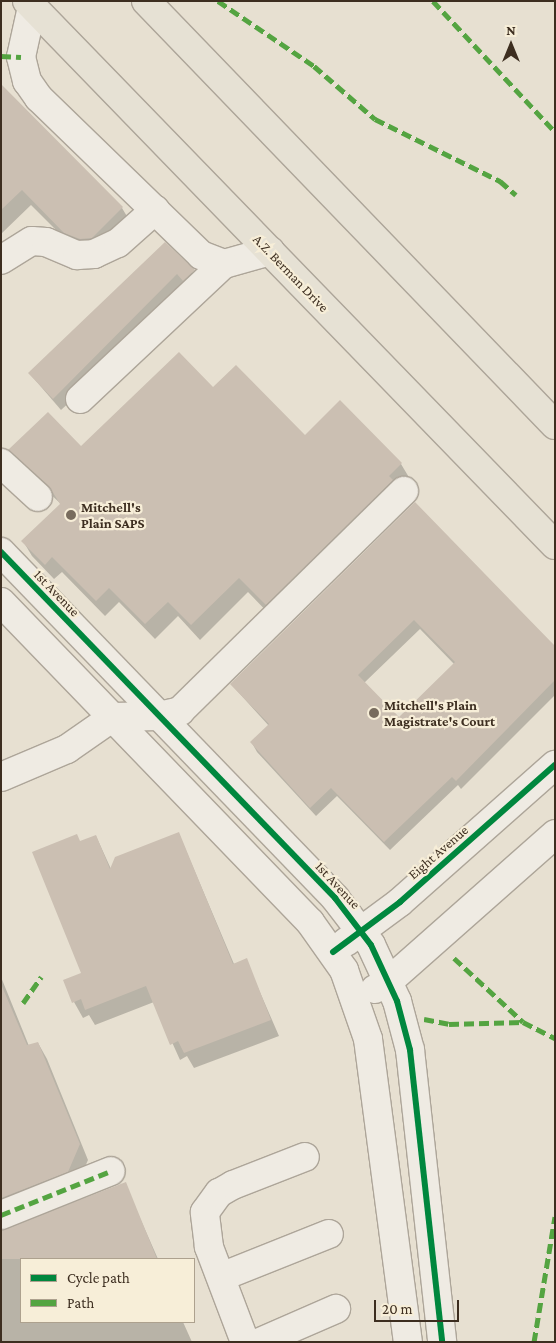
<!DOCTYPE html>
<html>
<head>
<meta charset="utf-8">
<style>
	body { margin:0 }
	#map { position:relative; width:556px; height:1343px; overflow:hidden; background:#e7e0d1; font-family:"Crimson Pro",serif }
	div>[style] { position:absolute }
	[style*='--x'] { left:calc(var(--x)*1px); top:calc(var(--y)*1px); width:calc(var(--w)*1px); rotate:calc(var(--a)*1deg) }
	.shadow>* { inset:0; background:#0003 }
	.building>* { inset:0; background:#cbbfb2 }
	.roads { filter:drop-shadow(1px 0 #ada599) drop-shadow(-1px 0 #ada599) drop-shadow(0 1px #ada599) drop-shadow(0 -1px #ada599) }
	.minor>* { height:28px; margin:-14px; padding:0 14px; transform-origin:14px; border-radius:14px; background:#efebe3 }
	.major>* { height:28px; margin:-14px; padding:0 14px; transform-origin:14px; border-radius:14px; background:#e6e1d4 }
	.quiet>* { height:5px; margin-top:-2.5px; transform-origin:0; background:repeating-linear-gradient(90deg,#54a441 0 10px,transparent 0 15px) }
	.cycleway>* { height:6px; margin:-3px; padding:0 3px; transform-origin:3px; border-radius:3px; background:#00873e }
	.dots>* { width:14px; height:14px; translate:-50% -50%; box-sizing:border-box; border:2px solid #f7eed8; border-radius:50% }
	span { translate:-50% -50%; white-space:nowrap; text-align:center; line-height:1.15; -webkit-text-stroke:4.5px #f7eed8; paint-order:stroke }
	.street-label { font-size:14px; color:#3d2e20 }
	.poi-label { font-size:14px; color:#3d2e20; font-weight:700 }
	.left { translate:0 -50%; text-align:left }
	.frame { position:absolute; inset:0; border:2px solid #3d2e20; pointer-events:none }
	.legend { position:absolute; left:20px; top:1258px; width:175px; height:65px; box-sizing:border-box; background:#f7eed8; border:1px solid #ada18e; margin:0; padding:6px 9px; list-style:none; font-size:15px; color:#3d2e20 }
	.legend li { display:flex; align-items:center; gap:10px; height:25px }
	.legend b { width:25px; border:1px solid #ada18e }
	.north { position:absolute; left:486px; top:20px; width:50px; height:50px; -webkit-text-stroke:4px #f7eed8; paint-order:stroke; rotate:0deg; font-size:14px; font-weight:700; line-height:20px; text-align:center; color:#3d2e20 }
	.north::after { content:''; display:block; margin:auto; width:18px; height:22px; background:#3d2e20; clip-path:polygon(50% 0,100% 100%,50% 72%,0 100%) }
	.scale { position:absolute; left:374px; top:1300px; width:85px; height:22px; box-sizing:border-box; border:2px solid #3d2e20; border-top:0; padding-left:6px; font-size:15px; line-height:18px; white-space:nowrap; color:#3d2e20; -webkit-text-stroke:4px #f7eed8; paint-order:stroke }
</style>
</head>
<body>
<div id="map">
	<div class="shadow">
		<div style="clip-path:polygon(1px 85px,122px 208px,131px 223px,74px 248px,31px 205px,1px 234px)"></div>
		<div style="clip-path:polygon(165px 243px,201px 282px,61px 410px,30px 374px)"></div>
		<div style="clip-path:polygon(213px 389px,305px 437px,401px 464px,410px 479px,275px 620px,248px 592px,200px 640px,178px 616px,155px 639px,119px 602px,105px 616px,62px 572px,54px 579px,32px 556px,23px 541px,61px 504px,19px 465px,10px 450px,81px 448px)"></div>
		<div style="clip-path:polygon(evenodd,415px 504px,555px 648px,555px 695px,461px 789px,458px 785px,390px 850px,337px 796px,316px 816px,257px 752px,252px 743px,269px 726px,231px 684px,415px 504px,420px 629px,454px 664px,398px 719px,364px 683px,420px 629px)"></div>
		<div style="clip-path:polygon(179px 834px,234px 964px,246px 960px,279px 1036px,194px 1068px,187px 1056px,180px 1060px,154px 1002px,95px 1025px,89px 1015px,83px 1018px,74px 1002px,83px 973px,80px 842px,96px 836px,111px 869px)"></div>
		<div style="clip-path:polygon(1px 977px,29px 1046px,38px 1043px,47px 1059px,88px 1160px,76px 1187px,1px 1219px)"></div>
		<div style="clip-path:polygon(125px 1184px,158px 1259px,21px 1259px,21px 1322px,183px 1322px,192px 1342px,1px 1342px,1px 1231px)"></div>
	</div>
	<div class="building">
		<div style="clip-path:polygon(1px 84px,123px 207px,92px 238px,80px 239px,64px 233px,22px 190px,1px 210px)"></div>
		<div style="clip-path:polygon(165px 242px,195px 270px,183px 281px,177px 274px,53px 399px,28px 373px)"></div>
		<div style="clip-path:polygon(179px 352px,213px 387px,236px 365px,305px 435px,340px 400px,402px 463px,389px 476px,393px 480px,266px 605px,239px 578px,191px 625px,168px 602px,145px 624px,109px 588px,96px 601px,52px 557px,45px 565px,21px 541px,60px 504px,49px 486px,8px 450px,48px 412px,81px 446px)"></div>
		<div style="clip-path:polygon(evenodd,415px 502px,555px 646px,555px 680px,456px 781px,452px 777px,384px 842px,331px 788px,310px 808px,250px 742px,269px 724px,230px 684px,415px 502px,414px 620px,455px 662px,399px 717px,358px 675px,414px 620px)"></div>
		<div style="clip-path:polygon(179px 832px,233px 964px,247px 958px,271px 1020px,184px 1053px,178px 1041px,170px 1045px,146px 986px,85px 1010px,81px 999px,72px 1003px,63px 980px,81px 973px,32px 852px,77px 834px,80px 841px,96px 835px,110px 869px,115px 857px)"></div>
		<div style="clip-path:polygon(1px 984px,27px 1045px,38px 1042px,80px 1144px,68px 1172px,1px 1198px)"></div>
		<div style="clip-path:polygon(126px 1182px,157px 1259px,1px 1259px,1px 1230px)"></div>
	</div>
	<div class="roads">
		<div class="minor">
			<div style="--x:32;--y:7;--w:51;--a:102.4"></div>
			<div style="--x:21;--y:57;--w:25;--a:76"></div>
			<div style="--x:27;--y:81;--w:21;--a:55"></div>
			<div style="--x:39;--y:98;--w:226;--a:44.1"></div>
			<div style="--x:201;--y:255;--w:25;--a:21"></div>
			<div style="--x:224;--y:264;--w:48;--a:-15.8"></div>
			<div style="--x:1;--y:260;--w:36;--a:-32"></div>
			<div style="--x:32;--y:241;--w:14;--a:4"></div>
			<div style="--x:46;--y:242;--w:34;--a:23"></div>
			<div style="--x:77;--y:255;--w:17;--a:-3"></div>
			<div style="--x:94;--y:254;--w:26;--a:-25"></div>
			<div style="--x:118;--y:243;--w:50;--a:-41.7"></div>
			<div style="--x:80;--y:399;--w:197;--a:-43.2"></div>
			<div style="--x:1;--y:463;--w:50;--a:42.6"></div>
			<div style="--x:1;--y:552;--w:481;--a:46"></div>
			<div style="--x:335;--y:898;--w:59;--a:52.5"></div>
			<div style="--x:371;--y:945;--w:62;--a:65.1"></div>
			<div style="--x:397;--y:1001;--w:51;--a:75.1"></div>
			<div style="--x:410;--y:1050;--w:294;--a:83.7"></div>
			<div style="--x:1;--y:602;--w:445;--a:46"></div>
			<div style="--x:310;--y:922;--w:59;--a:54.7"></div>
			<div style="--x:344;--y:970;--w:73;--a:70.8"></div>
			<div style="--x:368;--y:1039;--w:306;--a:82.5"></div>
			<div style="--x:1;--y:777;--w:72;--a:-23"></div>
			<div style="--x:67;--y:749;--w:56;--a:-34.8"></div>
			<div style="--x:113;--y:717;--w:46;--a:-1.2"></div>
			<div style="--x:159;--y:716;--w:22;--a:-13"></div>
			<div style="--x:180;--y:711;--w:314;--a:-44.5"></div>
			<div style="--x:346;--y:942;--w:67;--a:-36.5"></div>
			<div style="--x:400;--y:902;--w:207;--a:-41.5"></div>
			<div style="--x:375;--y:989;--w:16;--a:-30"></div>
			<div style="--x:389;--y:981;--w:222;--a:-41.5"></div>
			<div style="--x:1;--y:1215;--w:118;--a:-21.8"></div>
			<div style="--x:221;--y:1277;--w:116;--a:-21.7"></div>
			<div style="--x:245;--y:1342;--w:102;--a:-110.8"></div>
			<div style="--x:209;--y:1247;--w:35;--a:-97"></div>
			<div style="--x:205;--y:1212;--w:24;--a:-54"></div>
			<div style="--x:219;--y:1193;--w:16;--a:-30"></div>
			<div style="--x:233;--y:1185;--w:77;--a:-21.3"></div>
			<div style="--x:260;--y:1342;--w:83;--a:-23.5"></div>
		</div>
		<div class="major">
			<div style="--x:27;--y:1;--w:758;--a:45.86"></div>
			<div style="--x:146;--y:1;--w:589;--a:46.03"></div>
		</div>
	</div>
	<div class="quiet">
		<div style="--x:218;--y:1;--w:116;--a:34.1"></div>
		<div style="--x:314;--y:66;--w:81;--a:41"></div>
		<div style="--x:375;--y:119;--w:140;--a:26.4"></div>
		<div style="--x:500;--y:181;--w:21;--a:41"></div>
		<div style="--x:433;--y:1;--w:179;--a:47"></div>
		<div style="--x:1;--y:56;--w:20;--a:3"></div>
		<div style="--x:454;--y:958;--w:94;--a:42.8"></div>
		<div style="--x:23;--y:1003;--w:32;--a:-55"></div>
		<div style="--x:424;--y:1019;--w:25;--a:11"></div>
		<div style="--x:449;--y:1024;--w:74;--a:-1.5"></div>
		<div style="--x:523;--y:1022;--w:36;--a:27"></div>
		<div style="--x:1;--y:1215;--w:118;--a:-21.8"></div>
		<div style="--x:534;--y:1342;--w:127;--a:-80.5"></div>
	</div>
	<div class="cycleway">
		<div style="--x:1;--y:552;--w:481;--a:46"></div>
		<div style="--x:335;--y:898;--w:59;--a:52.5"></div>
		<div style="--x:371;--y:945;--w:62;--a:65.1"></div>
		<div style="--x:397;--y:1001;--w:51;--a:75.1"></div>
		<div style="--x:410;--y:1050;--w:294;--a:83.7"></div>
		<div style="--x:333;--y:952;--w:84;--a:-36.7"></div>
		<div style="--x:400;--y:902;--w:207;--a:-41.5"></div>
	</div>
	<div class="dots">
		<div style="left:71px;top:515px;background:#786c5e"></div>
		<div style="left:374px;top:713px;background:#786c5e"></div>
	</div>
	<div class="street-label">
		<span style="left:291px;top:273px;rotate:46deg">A.Z. Berman Drive</span>
		<span style="left:57px;top:593px;rotate:46deg">1st Avenue</span>
		<span style="left:438px;top:852px;rotate:-41deg">Eight Avenue</span>
		<span style="left:338px;top:885px;rotate:47deg">1st Avenue</span>
	</div>
	<div class="poi-label">
		<span class="left" style="left:81px;top:515px">Mitchell's<br>Plain SAPS</span>
		<span class="left" style="left:384px;top:713px">Mitchell's Plain<br>Magistrate's Court</span>
	</div>
	<div class="frame"></div>
	<ul class="legend">
	<li><b style="height:6px;background:#00873e"></b>Cycle path</li>
	<li><b style="height:6px;background:#54a441"></b>Path</li>
	</ul>
	<div class="north">N</div>
	<div class="scale">20 m</div>
</div>
</body>
</html>
